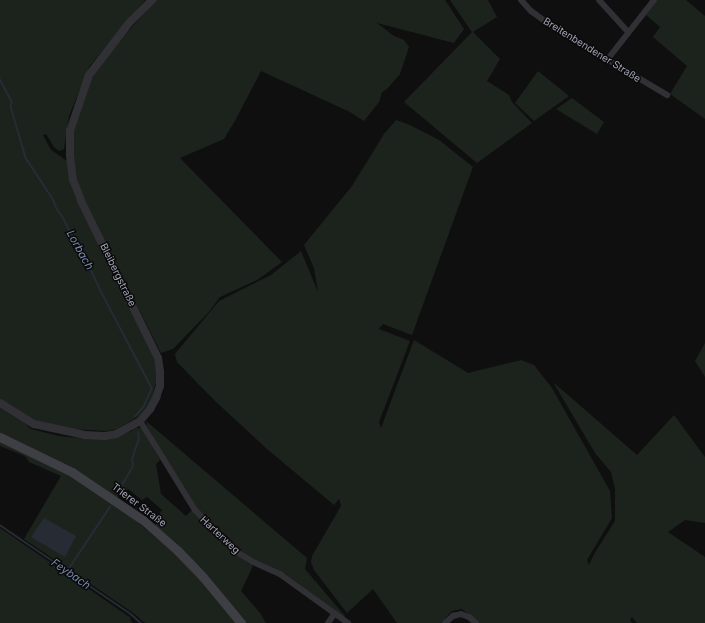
<!DOCTYPE html>
<html>
<head>
<meta charset="utf-8">
<style>
	body { margin:0 }
	#map { position:relative; width:705px; height:623px; overflow:hidden; background:#0f0f10; font-family:Inter,sans-serif }
	div>[style] { position:absolute }
	[style*='--x'] { left:calc(var(--x)*1px); top:calc(var(--y)*1px); width:calc(var(--w)*1px); rotate:calc(var(--a)*1deg) }
	.green>* { inset:0; background:#1c231d }
	.water>* { inset:0; background:#262b34 }
	.stream>* { height:1.5px; margin:-0.75px; padding:0 0.75px; transform-origin:0.75px; border-radius:0.75px; background:#262b34 }
	.minor>* { height:6px; margin:-3px; padding:0 3px; transform-origin:3px; border-radius:3px; background:#303035 }
	.tertiary>* { height:8px; margin:-4px; padding:0 4px; transform-origin:4px; border-radius:4px; background:#303035 }
	.secondary>* { height:9px; margin:-4.5px; padding:0 4.5px; transform-origin:4.5px; border-radius:4.5px; background:#3e3f45 }
	span { translate:-50% -50%; white-space:nowrap; text-align:center; line-height:1.15; -webkit-text-stroke:3px #0a0a0b; paint-order:stroke }
	.street-label { font-size:10px; color:#a0a2b2 }
	.water-label { font-size:11px; color:#758aae; font-style:italic }
</style>
</head>
<body>
<div id="map">
	<div class="green">
		<div style="clip-path:polygon(0 0,145px 0,89px 67px,69px 116px,64px 149px,59px 151px,54px 147px,46px 134px,43px 135px,51px 150px,67px 161px,73px 191px,79px 206px,151px 350px,156px 366px,156px 382px,152px 399px,139px 416px,117px 429px,107px 431px,70px 429px,29px 419px,0 399px)"></div>
		<div style="clip-path:polygon(156px 0,445px 0,464px 29px,454px 43px,377px 23px,394px 36px,404px 40px,409px 47px,400px 74px,387px 89px,382px 92px,379px 102px,364px 121px,350px 112px,261px 71px,236px 119px,224px 139px,180px 158px,282px 262px,257px 280px,220px 297px,208px 313px,173px 349px,161px 353px,85px 202px,77px 179px,73px 153px,74px 128px,91px 79px,110px 52px)"></div>
		<div style="clip-path:polygon(450px 0,488px 0,497px 17px,473px 32px,500px 59px,487px 81px,509px 95px,512px 102px,532px 123px,477px 163px,404px 102px,472px 32px)"></div>
		<div style="clip-path:polygon(657px 0,686px 0,705px 16px,705px 119px,670px 94px,687px 66px,653px 37px,660px 27px,646px 15px)"></div>
		<div style="clip-path:polygon(538px 71px,569px 96px,534px 121px,515px 103px)"></div>
		<div style="clip-path:polygon(572px 98px,604px 122px,597px 134px,556px 109px)"></div>
		<div style="clip-path:polygon(396px 120px,410px 125px,439px 140px,473px 167px,412px 335px,383px 324px,379px 329px,410px 341px,379px 422px,381px 428px,414px 340px,468px 373px,521px 360px,534px 365px,552px 388px,610px 491px,612px 518px,587px 560px,589px 565px,594px 554px,615px 521px,615px 489px,611px 472px,595px 453px,553px 382px,637px 455px,674px 415px,705px 457px,705px 523px,685px 520px,668px 532px,705px 557px,705px 623px,637px 623px,632px 617px,630px 620px,632px 623px,479px 623px,462px 609px,452px 611px,441px 623px,397px 623px,373px 589px,347px 613px,314px 570px,311px 562px,312px 556px,341px 506px,339px 499px,334px 505px,267px 449px,214px 400px,177px 362px,175px 354px,219px 301px,271px 275px,301px 251px,318px 292px,314px 268px,304px 245px,352px 186px,384px 134px)"></div>
		<div style="clip-path:polygon(705px 343px,705px 377px,695px 361px)"></div>
		<div style="clip-path:polygon(0 408px,25px 423px,31px 429px,59px 436px,86px 439px,107px 438px,130px 432px,136px 428px,142px 428px,160px 460px,156px 464px,161px 494px,186px 516px,192px 510px,235px 553px,253px 566px,241px 591px,260px 613px,266px 623px,245px 623px,156px 527px,155px 520px,162px 510px,147px 497px,142px 500px,128px 489px,117px 498px,75px 470px,0 434px)"></div>
		<div style="clip-path:polygon(146px 421px,307px 558px,305px 569px,345px 616px,344px 617px,287px 575px,261px 564px,237px 550px,195px 508px,170px 469px,147px 426px)"></div>
		<div style="clip-path:polygon(0 441px,68px 474px,121px 508px,174px 553px,202px 579px,237px 623px,145px 623px,132px 612px,24px 539px,61px 476px,29px 462px,25px 456px,0 446px)"></div>
		<div style="clip-path:polygon(0 528px,131px 618px,130px 620px,133px 623px,0 623px)"></div>
	</div>
	<div class="water">
		<div style="clip-path:polygon(44px 518px,76px 536px,65px 557px,31px 537px)"></div>
	</div>
	<div class="stream">
		<div style="--x:0;--y:79;--w:26;--a:62"></div>
		<div style="--x:12;--y:102;--w:5;--a:101"></div>
		<div style="--x:11;--y:107;--w:53;--a:73.6"></div>
		<div style="--x:26;--y:158;--w:49;--a:56.6"></div>
		<div style="--x:53;--y:199;--w:11;--a:68"></div>
		<div style="--x:57;--y:209;--w:12;--a:55"></div>
		<div style="--x:64;--y:219;--w:17;--a:65"></div>
		<div style="--x:71;--y:234;--w:11;--a:49"></div>
		<div style="--x:78;--y:242;--w:56;--a:64.8"></div>
		<div style="--x:102;--y:293;--w:105;--a:62.2"></div>
		<div style="--x:151;--y:386;--w:3;--a:72"></div>
		<div style="--x:152;--y:389;--w:20;--a:114"></div>
		<div style="--x:144;--y:407;--w:13;--a:132"></div>
		<div style="--x:117;--y:494;--w:32;--a:-60"></div>
		<div style="--x:133;--y:466;--w:7;--a:-98"></div>
		<div style="--x:132;--y:459;--w:21;--a:-71"></div>
		<div style="--x:139;--y:439;--w:6;--a:-99"></div>
		<div style="--x:0;--y:525;--w:158;--a:34.2"></div>
		<div style="--x:131;--y:614;--w:13;--a:42"></div>
		<div style="--x:68;--y:570;--w:76;--a:-56.3"></div>
	</div>
	<div class="minor">
		<div style="--x:521;--y:0;--w:15;--a:48"></div>
		<div style="--x:531;--y:11;--w:27;--a:36"></div>
		<div style="--x:553;--y:27;--w:133;--a:30.8"></div>
		<div style="--x:599;--y:0;--w:43;--a:47.8"></div>
		<div style="--x:607;--y:60;--w:76;--a:-51.9"></div>
		<div style="--x:140;--y:421;--w:105;--a:58.3"></div>
		<div style="--x:195;--y:510;--w:57;--a:45.7"></div>
		<div style="--x:235;--y:551;--w:21;--a:31"></div>
		<div style="--x:253;--y:562;--w:30;--a:24"></div>
		<div style="--x:280;--y:574;--w:84;--a:35.8"></div>
		<div style="--x:328;--y:623;--w:12;--a:-55"></div>
		<div style="--x:445;--y:623;--w:11;--a:-41"></div>
		<div style="--x:453;--y:616;--w:8;--a:-14"></div>
		<div style="--x:461;--y:614;--w:9;--a:21"></div>
		<div style="--x:469;--y:617;--w:9;--a:41"></div>
	</div>
	<div class="tertiary">
		<div style="--x:0;--y:403;--w:40;--a:32"></div>
		<div style="--x:34;--y:424;--w:52;--a:12.2"></div>
		<div style="--x:85;--y:435;--w:20;--a:3"></div>
		<div style="--x:105;--y:436;--w:11;--a:-10"></div>
		<div style="--x:116;--y:434;--w:27;--a:-28"></div>
		<div style="--x:140;--y:421;--w:16;--a:-50"></div>
		<div style="--x:150;--y:409;--w:13;--a:-61"></div>
		<div style="--x:156;--y:398;--w:13;--a:-72"></div>
		<div style="--x:160;--y:386;--w:14;--a:-90"></div>
		<div style="--x:160;--y:372;--w:14;--a:-98"></div>
		<div style="--x:158;--y:358;--w:173;--a:-116.1"></div>
		<div style="--x:82;--y:203;--w:25;--a:-111"></div>
		<div style="--x:73;--y:180;--w:26;--a:-97"></div>
		<div style="--x:70;--y:154;--w:23;--a:-90"></div>
		<div style="--x:70;--y:131;--w:59;--a:-71.3"></div>
		<div style="--x:89;--y:75;--w:66;--a:-52.4"></div>
		<div style="--x:129;--y:23;--w:33;--a:-45"></div>
	</div>
	<div class="secondary">
		<div style="--x:0;--y:437;--w:80;--a:25.9"></div>
		<div style="--x:72;--y:472;--w:86;--a:34.1"></div>
		<div style="--x:143;--y:520;--w:47;--a:41.5"></div>
		<div style="--x:178;--y:551;--w:36;--a:46"></div>
		<div style="--x:203;--y:577;--w:60;--a:50.4"></div>
	</div>
	<div class="street-label">
		<span style="left:592px;top:50px;rotate:32deg">Breitenbendener Straße</span>
		<span style="left:118px;top:275px;rotate:64deg">Bleibergstraße</span>
		<span style="left:139px;top:505px;rotate:37deg">Trierer Straße</span>
		<span style="left:220px;top:535px;rotate:43deg">Harterweg</span>
	</div>
	<div class="water-label">
		<span style="left:80px;top:250px;rotate:61deg">Lorbach</span>
		<span style="left:71px;top:574px;rotate:35deg">Feybach</span>
	</div>
</div>
</body>
</html>
